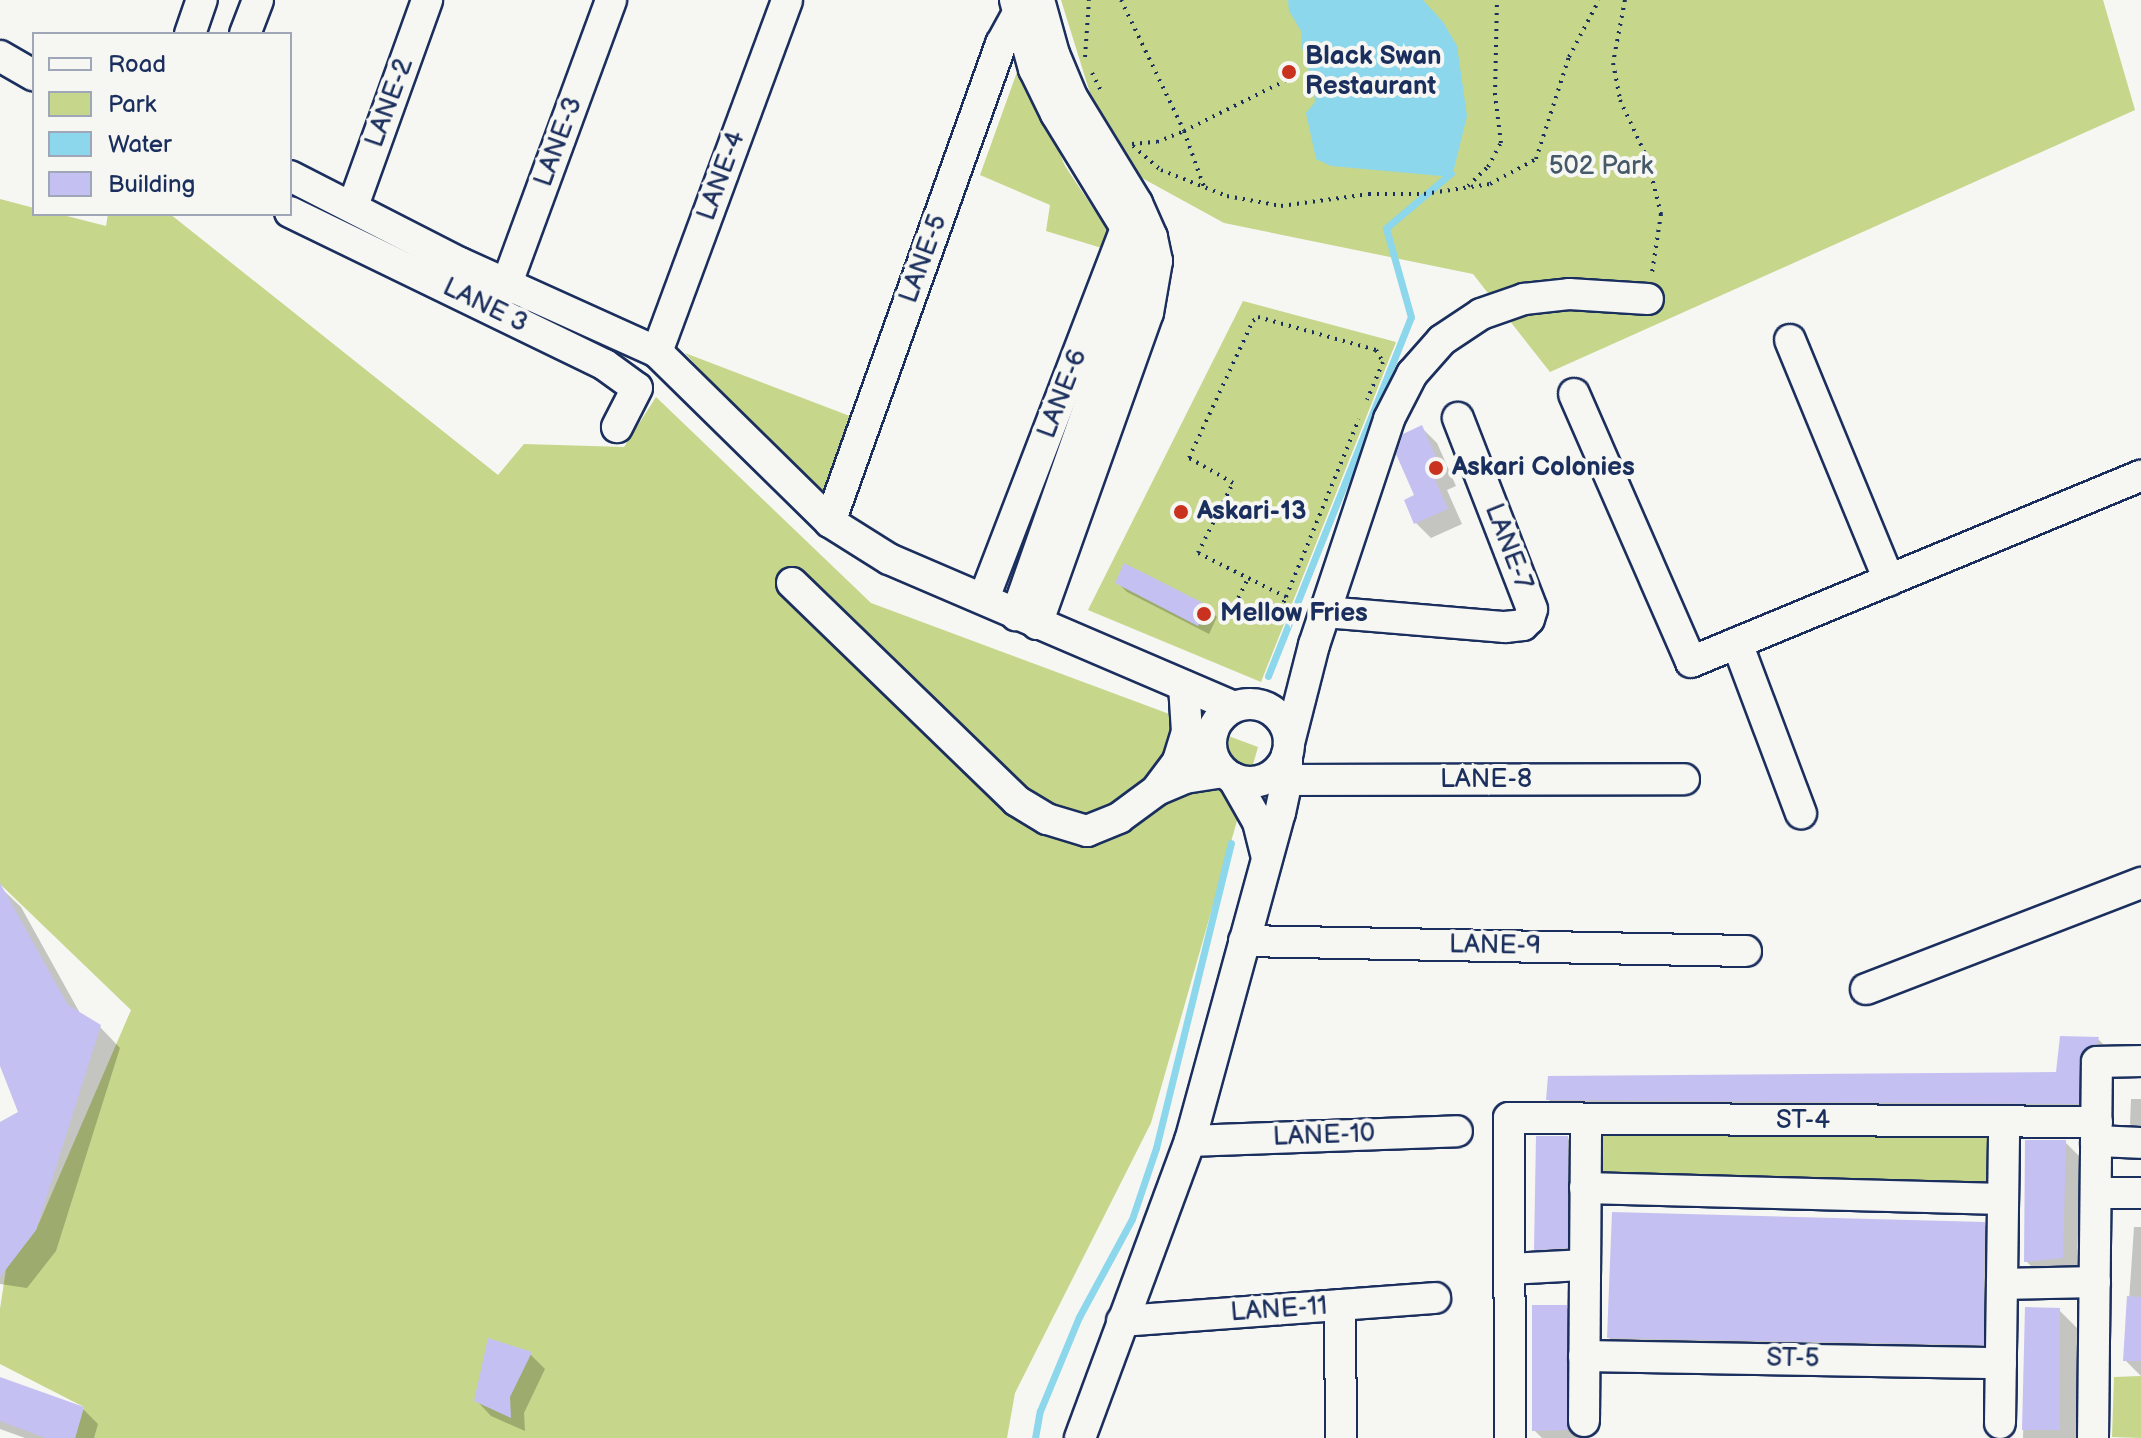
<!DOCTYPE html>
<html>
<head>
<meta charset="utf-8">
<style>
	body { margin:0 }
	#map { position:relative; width:2141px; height:1438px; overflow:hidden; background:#f6f6f2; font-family:"Balsamiq Sans",sans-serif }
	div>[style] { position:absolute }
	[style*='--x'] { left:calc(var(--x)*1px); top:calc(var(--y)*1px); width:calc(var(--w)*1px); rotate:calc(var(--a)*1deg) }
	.green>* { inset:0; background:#c6d68b }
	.water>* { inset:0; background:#8cd7ec }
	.shadow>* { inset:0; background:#0003 }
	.stream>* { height:7px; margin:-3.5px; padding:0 3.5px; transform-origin:3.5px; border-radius:3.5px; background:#8cd7ec }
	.building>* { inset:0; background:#c5c0f2 }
	.path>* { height:4px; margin-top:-2px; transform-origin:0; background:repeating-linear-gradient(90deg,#1b2f5e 0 2px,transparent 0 8px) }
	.roads { filter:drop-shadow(2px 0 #1b2f5e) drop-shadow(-2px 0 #1b2f5e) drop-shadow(0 2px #1b2f5e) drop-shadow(0 -2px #1b2f5e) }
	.minor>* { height:30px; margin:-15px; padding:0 15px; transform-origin:15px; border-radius:15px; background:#f6f6f2 }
	.minor>.ring { margin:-15px; padding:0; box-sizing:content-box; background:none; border:30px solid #f6f6f2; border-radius:50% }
	.dots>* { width:22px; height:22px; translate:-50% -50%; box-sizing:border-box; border:4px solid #f6f6f2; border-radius:50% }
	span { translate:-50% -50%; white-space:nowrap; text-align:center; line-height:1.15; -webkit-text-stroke:8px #f6f6f2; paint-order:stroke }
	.poi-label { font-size:26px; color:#1b2f5e; font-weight:700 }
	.left { translate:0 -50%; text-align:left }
	.street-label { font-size:26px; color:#1b2f5e }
	.park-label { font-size:26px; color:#465969 }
	.legend { position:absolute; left:32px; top:32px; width:260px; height:184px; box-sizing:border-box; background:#f6f6f2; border:2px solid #9ea6b7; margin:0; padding:10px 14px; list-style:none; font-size:24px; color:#1b2f5e }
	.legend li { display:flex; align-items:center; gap:16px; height:40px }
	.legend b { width:40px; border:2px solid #9ea6b7 }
</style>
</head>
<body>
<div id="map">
	<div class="green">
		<div style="clip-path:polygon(1061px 0,2103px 0,2135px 110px,1550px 372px,1473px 274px,1224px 223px,1142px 178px,1090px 93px)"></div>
		<div style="clip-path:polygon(1021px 61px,1065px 166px,1107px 229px,1109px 242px,1105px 249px,1046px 231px,1050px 205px,980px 175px)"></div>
		<div style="clip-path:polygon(0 199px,34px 208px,34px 214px,59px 214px,106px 226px,108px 214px,170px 214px,498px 475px,524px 444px,624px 447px,656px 397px,871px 603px,1258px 747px,1151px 1123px,1015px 1393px,1007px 1438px,75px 1438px,84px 1407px,0 1364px,0 1309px,6px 1269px,36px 1230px,131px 1010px,0 884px)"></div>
		<div style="clip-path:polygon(1243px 301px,1396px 342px,1261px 682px,1088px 610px)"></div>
		<div style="clip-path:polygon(685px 353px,855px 418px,828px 496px,814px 495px)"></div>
		<div style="clip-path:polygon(1603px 1133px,1995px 1135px,1994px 1192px,1597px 1178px)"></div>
		<div style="clip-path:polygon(2141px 1376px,2141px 1438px,2112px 1437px,2114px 1377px)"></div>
	</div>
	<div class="water">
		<div style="clip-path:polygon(1288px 0,1423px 0,1443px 22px,1457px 46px,1467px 116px,1452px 177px,1331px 166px,1316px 159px,1306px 113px,1315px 102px,1314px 88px,1302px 48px,1301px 31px,1289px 11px)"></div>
	</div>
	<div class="shadow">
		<div style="clip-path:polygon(1422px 428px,1437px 443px,1456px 486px,1447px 490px,1462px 524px,1431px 538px,1416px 523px)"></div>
		<div style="clip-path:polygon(1117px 582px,1207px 608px,1217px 617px,1209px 634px,1127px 592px)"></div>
		<div style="clip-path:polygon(0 887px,21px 907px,81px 1015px,100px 1027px,120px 1048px,56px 1251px,27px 1288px,0 1284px,0 1125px,21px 1112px,0 1060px)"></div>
		<div style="clip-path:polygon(2098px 1039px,2113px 1054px,2093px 1118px,1564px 1115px,1548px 1099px,2058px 1074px)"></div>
		<div style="clip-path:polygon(2131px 1099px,2141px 1099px,2141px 1134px,2130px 1124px)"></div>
		<div style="clip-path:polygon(1567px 1138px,1582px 1154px,1582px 1262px,1551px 1264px,1536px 1249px)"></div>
		<div style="clip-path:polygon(2065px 1142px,2080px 1157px,2077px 1273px,2041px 1276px,2026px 1261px)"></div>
		<div style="clip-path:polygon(1984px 1224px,2004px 1244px,2003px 1364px,1630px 1358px,1609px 1338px)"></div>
		<div style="clip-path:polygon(2134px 1227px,2141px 1227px,2141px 1376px,2125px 1360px)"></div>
		<div style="clip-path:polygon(1566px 1307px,1585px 1326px,1584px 1438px,1542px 1438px,1534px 1430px)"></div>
		<div style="clip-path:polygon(2027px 1309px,2059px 1310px,2078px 1329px,2079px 1438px,2023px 1438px)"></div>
		<div style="clip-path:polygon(530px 1354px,545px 1369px,524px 1413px,525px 1431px,491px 1416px,476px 1400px)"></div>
		<div style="clip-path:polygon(0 1379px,83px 1409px,98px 1424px,94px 1438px,25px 1438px,0 1429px)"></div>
	</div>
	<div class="stream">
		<div style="--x:1268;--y:676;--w:386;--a:-68.3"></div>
		<div style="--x:1411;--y:317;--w:92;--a:-105.7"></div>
		<div style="--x:1386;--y:228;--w:85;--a:-40.2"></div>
		<div style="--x:1035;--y:1438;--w:27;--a:-80"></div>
		<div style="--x:1040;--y:1411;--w:102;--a:-67.5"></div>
		<div style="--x:1079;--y:1317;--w:111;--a:-61.6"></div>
		<div style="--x:1132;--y:1219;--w:75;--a:-71.3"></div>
		<div style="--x:1156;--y:1148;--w:314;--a:-76.2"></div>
	</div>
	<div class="building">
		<div style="clip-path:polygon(1422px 425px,1442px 471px,1433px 475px,1448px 509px,1414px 524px,1404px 500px,1414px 495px,1396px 454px,1403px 434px)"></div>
		<div style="clip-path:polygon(1124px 563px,1209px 606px,1198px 626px,1115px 583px)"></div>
		<div style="clip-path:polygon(0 883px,68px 1005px,101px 1025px,36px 1230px,0 1277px,0 1122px,18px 1112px,0 1066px)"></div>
		<div style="clip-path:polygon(2060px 1036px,2099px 1037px,2097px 1044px,2081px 1054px,2079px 1104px,1546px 1100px,1548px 1076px,2056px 1072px)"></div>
		<div style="clip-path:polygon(1536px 1136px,1568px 1136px,1567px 1248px,1534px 1250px)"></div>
		<div style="clip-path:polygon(2025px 1140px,2066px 1140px,2063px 1258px,2024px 1262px)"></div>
		<div style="clip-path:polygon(1612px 1212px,1985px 1222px,1983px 1345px,1607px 1338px)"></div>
		<div style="clip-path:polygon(2127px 1296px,2141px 1297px,2141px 1361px,2123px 1361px)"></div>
		<div style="clip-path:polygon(1532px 1305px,1567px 1305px,1569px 1430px,1532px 1431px)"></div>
		<div style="clip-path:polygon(2025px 1307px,2060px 1308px,2060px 1430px,2022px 1430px)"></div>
		<div style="clip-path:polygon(488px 1338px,532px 1352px,510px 1397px,511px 1418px,474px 1401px)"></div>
		<div style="clip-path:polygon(0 1377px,84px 1407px,75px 1438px,46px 1438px,0 1421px)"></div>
	</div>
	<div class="path">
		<div style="--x:1121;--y:0;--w:145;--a:64.3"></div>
		<div style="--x:1184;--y:131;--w:59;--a:70.3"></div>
		<div style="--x:1625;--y:0;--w:64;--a:100.8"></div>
		<div style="--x:1613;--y:63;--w:38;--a:79"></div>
		<div style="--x:1620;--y:100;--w:64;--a:65"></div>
		<div style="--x:1647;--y:158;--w:58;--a:76"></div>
		<div style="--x:1661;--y:214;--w:60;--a:98.7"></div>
		<div style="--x:1085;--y:57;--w:57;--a:-86"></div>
		<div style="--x:1092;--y:73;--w:22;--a:63"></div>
		<div style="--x:1132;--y:144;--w:25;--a:-5"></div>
		<div style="--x:1157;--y:142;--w:29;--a:-22"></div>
		<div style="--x:1184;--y:131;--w:126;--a:-26.4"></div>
		<div style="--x:1133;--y:146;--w:37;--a:41"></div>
		<div style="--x:1161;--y:170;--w:71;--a:21.5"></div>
		<div style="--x:1227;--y:196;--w:55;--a:10.5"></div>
		<div style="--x:1281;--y:206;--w:89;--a:-7.8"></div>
		<div style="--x:1369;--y:194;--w:55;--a:0"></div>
		<div style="--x:1424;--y:194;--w:67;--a:-8.6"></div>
		<div style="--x:1490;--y:184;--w:52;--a:-28.5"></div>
		<div style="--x:1536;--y:159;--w:107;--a:-72.1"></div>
		<div style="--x:1569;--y:57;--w:64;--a:-62.2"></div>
		<div style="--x:1468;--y:186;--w:28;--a:-44"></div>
		<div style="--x:1488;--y:167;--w:27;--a:-62"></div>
		<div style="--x:1501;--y:143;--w:48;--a:-97.1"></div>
		<div style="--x:1495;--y:95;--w:95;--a:-88.8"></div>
		<div style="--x:1286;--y:597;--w:98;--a:-153.4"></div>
		<div style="--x:1198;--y:553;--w:78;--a:-63.4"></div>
		<div style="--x:1233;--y:483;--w:51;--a:-150.4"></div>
		<div style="--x:1189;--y:458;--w:151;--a:-65"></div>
		<div style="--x:1253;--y:321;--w:6;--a:-39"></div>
		<div style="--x:1258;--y:317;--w:123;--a:15.6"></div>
		<div style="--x:1376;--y:350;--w:14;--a:60"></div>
		<div style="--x:1383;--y:362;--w:41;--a:112.8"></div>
		<div style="--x:1235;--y:605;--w:30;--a:-64"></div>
		<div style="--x:1267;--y:622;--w:11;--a:-27"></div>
		<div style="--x:1277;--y:617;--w:22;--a:-66"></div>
		<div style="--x:1286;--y:597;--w:192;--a:-67.7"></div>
	</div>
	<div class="roads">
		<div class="minor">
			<div style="--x:1015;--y:0;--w:72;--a:74.6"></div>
			<div style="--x:1034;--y:69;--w:50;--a:63.9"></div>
			<div style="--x:1056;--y:114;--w:134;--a:58.4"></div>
			<div style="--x:1126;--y:228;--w:30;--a:73"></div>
			<div style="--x:1135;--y:257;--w:27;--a:96"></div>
			<div style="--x:1132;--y:284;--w:351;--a:109.3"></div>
			<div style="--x:190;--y:34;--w:36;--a:-71"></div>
			<div style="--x:245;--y:34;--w:36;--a:-69"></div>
			<div style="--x:0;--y:56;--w:39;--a:30"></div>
			<div style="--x:290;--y:176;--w:191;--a:27.1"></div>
			<div style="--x:460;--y:263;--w:216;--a:24.3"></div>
			<div style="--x:657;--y:352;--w:243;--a:44.5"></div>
			<div style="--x:830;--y:522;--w:70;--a:32.1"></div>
			<div style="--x:889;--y:559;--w:375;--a:23.2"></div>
			<div style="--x:353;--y:206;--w:219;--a:-70.2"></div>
			<div style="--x:290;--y:212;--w:350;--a:25.9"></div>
			<div style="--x:605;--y:365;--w:39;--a:36"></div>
			<div style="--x:637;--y:388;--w:44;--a:117.1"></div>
			<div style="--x:507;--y:283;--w:302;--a:-69.8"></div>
			<div style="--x:1790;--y:340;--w:260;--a:67.6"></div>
			<div style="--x:657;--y:352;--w:375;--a:-69.7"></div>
			<div style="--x:1574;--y:394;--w:292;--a:66.4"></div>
			<div style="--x:1691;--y:662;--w:487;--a:-22.5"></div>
			<div style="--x:830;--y:522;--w:508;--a:-70.32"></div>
			<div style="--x:1001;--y:44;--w:46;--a:-61.2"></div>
			<div style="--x:792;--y:583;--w:313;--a:44.1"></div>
			<div style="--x:1017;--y:801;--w:35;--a:31"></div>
			<div style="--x:1047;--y:819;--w:42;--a:16.7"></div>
			<div style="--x:1087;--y:831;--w:35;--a:-22"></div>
			<div style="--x:1119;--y:818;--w:47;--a:-36.4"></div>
			<div style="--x:1157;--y:790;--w:30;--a:-23"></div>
			<div style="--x:1185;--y:778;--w:39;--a:-9"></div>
			<div style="--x:989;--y:585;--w:388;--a:-69"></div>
			<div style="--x:1325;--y:612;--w:181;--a:4.8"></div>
			<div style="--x:1505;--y:627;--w:18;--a:-6"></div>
			<div style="--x:1523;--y:625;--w:8;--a:-45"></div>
			<div style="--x:1529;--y:619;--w:10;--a:-73"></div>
			<div style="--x:1532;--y:609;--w:205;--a:-111.2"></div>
			<div style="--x:1037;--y:624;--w:330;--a:-70.4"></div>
			<div style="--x:1148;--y:313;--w:53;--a:-80.2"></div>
			<div style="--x:1157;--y:261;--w:25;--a:-102"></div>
			<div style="--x:1152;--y:237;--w:37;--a:-114"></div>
			<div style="--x:1137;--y:203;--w:124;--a:-121.5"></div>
			<div style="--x:1072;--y:97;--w:47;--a:-112.7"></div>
			<div style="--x:1054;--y:54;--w:56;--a:-105.5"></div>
			<div style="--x:1737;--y:643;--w:182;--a:69.4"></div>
			<div class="ring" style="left:1211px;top:704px;width:48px;height:48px"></div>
			<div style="--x:1289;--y:743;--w:101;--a:-75.7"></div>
			<div style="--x:1314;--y:645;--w:238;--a:-71.6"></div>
			<div style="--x:1389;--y:419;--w:51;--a:-62.9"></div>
			<div style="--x:1412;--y:374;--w:45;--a:-48.6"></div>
			<div style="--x:1442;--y:340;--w:47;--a:-33.7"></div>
			<div style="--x:1481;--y:314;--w:46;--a:-19.2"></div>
			<div style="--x:1524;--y:299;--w:45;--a:-6.3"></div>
			<div style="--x:1569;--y:294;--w:79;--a:3.6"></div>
			<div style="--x:1178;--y:761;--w:30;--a:-73"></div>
			<div style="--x:1187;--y:732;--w:46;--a:-93.7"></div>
			<div style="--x:1233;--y:778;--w:51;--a:60.4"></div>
			<div style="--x:1258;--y:822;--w:34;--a:76"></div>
			<div style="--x:1287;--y:780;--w:397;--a:-0.1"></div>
			<div style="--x:1158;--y:788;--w:34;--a:-53"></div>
			<div style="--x:1178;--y:761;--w:46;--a:-40.6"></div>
			<div style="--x:1244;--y:941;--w:502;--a:1.14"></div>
			<div style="--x:1866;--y:989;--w:295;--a:-21.1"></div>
			<div style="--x:1190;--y:1141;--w:267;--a:-2.1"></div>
			<div style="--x:2096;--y:1141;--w:45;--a:2.5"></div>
			<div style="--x:1585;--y:1188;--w:418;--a:1.5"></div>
			<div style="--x:2096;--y:1193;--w:45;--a:0"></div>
			<div style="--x:1510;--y:1269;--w:75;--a:-3.1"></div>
			<div style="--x:2002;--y:1284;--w:93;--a:-1.2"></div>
			<div style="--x:1340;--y:1305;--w:133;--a:89.6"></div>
			<div style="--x:1122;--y:1321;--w:314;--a:-4.2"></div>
			<div style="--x:1584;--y:1356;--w:417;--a:1"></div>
			<div style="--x:1584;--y:1421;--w:301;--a:-89.6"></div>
			<div style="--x:2000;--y:1423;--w:301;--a:-89.2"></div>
			<div style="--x:1080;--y:1438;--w:317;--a:-69.7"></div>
			<div style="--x:1190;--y:1141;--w:340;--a:-74.7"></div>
			<div style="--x:1280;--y:813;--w:34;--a:-78"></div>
			<div style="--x:1287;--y:780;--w:26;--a:-90"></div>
			<div style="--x:1510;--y:1438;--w:320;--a:-90.2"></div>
			<div style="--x:1509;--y:1118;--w:588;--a:0.39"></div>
			<div style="--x:2093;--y:1438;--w:376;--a:-89.4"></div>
			<div style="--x:2097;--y:1062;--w:44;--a:-1.3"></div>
		</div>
	</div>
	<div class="dots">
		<div style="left:1289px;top:72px;background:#c8321e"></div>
		<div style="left:1436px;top:468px;background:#c8321e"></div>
		<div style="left:1181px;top:512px;background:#c8321e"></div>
		<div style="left:1204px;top:614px;background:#c8321e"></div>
	</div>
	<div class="poi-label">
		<span class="left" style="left:1305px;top:72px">Black Swan<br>Restaurant</span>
		<span class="left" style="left:1452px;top:468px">Askari Colonies</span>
		<span class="left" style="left:1197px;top:512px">Askari-13</span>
		<span class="left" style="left:1220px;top:614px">Mellow Fries</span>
	</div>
	<div class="street-label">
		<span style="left:390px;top:103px;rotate:-70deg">LANE-2</span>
		<span style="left:559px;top:142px;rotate:-70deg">LANE-3</span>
		<span style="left:722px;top:176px;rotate:-70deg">LANE-4</span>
		<span style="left:924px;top:259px;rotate:-70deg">LANE-5</span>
		<span style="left:485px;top:306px;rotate:26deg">LANE 3</span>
		<span style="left:1063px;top:394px;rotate:-69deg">LANE-6</span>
		<span style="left:1508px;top:547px;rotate:69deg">LANE-7</span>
		<span style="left:1486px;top:780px">LANE-8</span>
		<span style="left:1495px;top:946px;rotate:1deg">LANE-9</span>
		<span style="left:1803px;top:1121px">ST-4</span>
		<span style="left:1324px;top:1136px;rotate:-2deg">LANE-10</span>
		<span style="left:1279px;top:1310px;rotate:-4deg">LANE-11</span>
		<span style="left:1793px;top:1359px;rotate:1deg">ST-5</span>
	</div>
	<div class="park-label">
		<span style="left:1601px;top:167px">502 Park</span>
	</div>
	<ul class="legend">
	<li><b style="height:10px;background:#f6f6f2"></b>Road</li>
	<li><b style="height:22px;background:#c6d68b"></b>Park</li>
	<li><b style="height:22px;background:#8cd7ec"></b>Water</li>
	<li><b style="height:22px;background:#c5c0f2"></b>Building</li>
	</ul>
</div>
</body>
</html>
